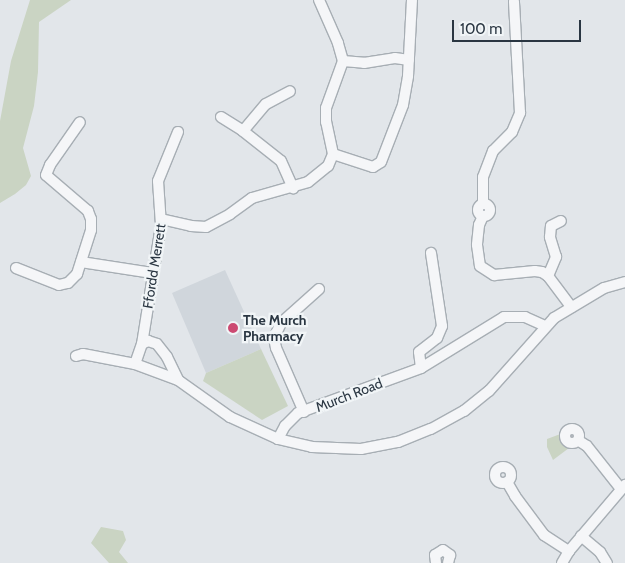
<!DOCTYPE html>
<html>
<head>
<meta charset="utf-8">
<style>
	body { margin:0 }
	#map { position:relative; width:625px; height:563px; overflow:hidden; background:#e2e6ea; font-family:Cabin,sans-serif }
	div>[style] { position:absolute }
	[style*='--x'] { left:calc(var(--x)*1px); top:calc(var(--y)*1px); width:calc(var(--w)*1px); rotate:calc(var(--a)*1deg) }
	.built>* { inset:0; background:#d0d6dc }
	.green>* { inset:0; background:#cad4c3 }
	.roads { filter:drop-shadow(1px 0 #a7aeb4) drop-shadow(-1px 0 #a7aeb4) drop-shadow(0 1px #a7aeb4) drop-shadow(0 -1px #a7aeb4) }
	.minor>* { height:10px; margin:-5px; padding:0 5px; transform-origin:5px; border-radius:5px; background:#f5f6f8 }
	.minor>.ring { margin:-5px; padding:0; box-sizing:content-box; background:none; border:10px solid #f5f6f8; border-radius:50% }
	.dots>* { width:14px; height:14px; translate:-50% -50%; box-sizing:border-box; border:2px solid #f1f5f7; border-radius:50% }
	span { translate:-50% -50%; white-space:nowrap; text-align:center; line-height:1.15; -webkit-text-stroke:4.5px #f1f5f7; paint-order:stroke }
	.street-label { font-size:14px; color:#2a3642 }
	.poi-label { font-size:14px; color:#2a3642; font-weight:700 }
	.left { translate:0 -50%; text-align:left }
	.scale { position:absolute; left:452px; top:20px; width:129px; height:22px; box-sizing:border-box; border:2px solid #2a3642; border-top:0; padding-left:6px; font-size:15px; line-height:18px; white-space:nowrap; color:#2a3642; -webkit-text-stroke:4px #f1f5f7; paint-order:stroke }
</style>
</head>
<body>
<div id="map">
	<div class="built">
		<div style="clip-path:polygon(225px 270px,261px 349px,206px 373px,172px 293px)"></div>
	</div>
	<div class="green">
		<div style="clip-path:polygon(30px 0,71px 0,39px 22px,38px 72px,34px 106px,23px 148px,31px 176px,26px 185px,15px 194px,0 203px,0 121px,11px 61px)"></div>
		<div style="clip-path:polygon(261px 349px,288px 406px,262px 420px,203px 381px,206px 373px)"></div>
		<div style="clip-path:polygon(563px 433px,561px 438px,563px 444px,569px 448px,553px 460px,547px 447px,547px 439px)"></div>
		<div style="clip-path:polygon(101px 527px,123px 531px,126px 540px,119px 552px,128px 563px,109px 563px,91px 543px)"></div>
	</div>
	<div class="roads">
		<div class="minor">
			<div style="--x:343;--y:61;--w:21;--a:5"></div>
			<div style="--x:364;--y:63;--w:31;--a:-9"></div>
			<div style="--x:395;--y:58;--w:14;--a:8"></div>
			<div style="--x:221;--y:117;--w:26;--a:32"></div>
			<div style="--x:243;--y:131;--w:48;--a:38.3"></div>
			<div style="--x:281;--y:161;--w:30;--a:66"></div>
			<div style="--x:243;--y:131;--w:35;--a:-50"></div>
			<div style="--x:266;--y:104;--w:27;--a:-28"></div>
			<div style="--x:333;--y:154;--w:42;--a:18"></div>
			<div style="--x:373;--y:167;--w:9;--a:-32"></div>
			<div style="--x:381;--y:162;--w:61;--a:-68.9"></div>
			<div style="--x:403;--y:105;--w:29;--a:-80"></div>
			<div style="--x:408;--y:76;--w:76;--a:-87"></div>
			<div style="--x:483;--y:203;--w:26;--a:-90"></div>
			<div style="--x:483;--y:177;--w:28;--a:-69"></div>
			<div style="--x:493;--y:151;--w:27;--a:-45"></div>
			<div style="--x:512;--y:132;--w:21;--a:-67"></div>
			<div style="--x:520;--y:113;--w:112;--a:-93.1"></div>
			<div class="ring" style="left:478px;top:204px;width:2px;height:2px"></div>
			<div style="--x:483;--y:216;--w:10;--a:114"></div>
			<div style="--x:479;--y:225;--w:20;--a:96"></div>
			<div style="--x:477;--y:245;--w:21;--a:82"></div>
			<div style="--x:480;--y:266;--w:17;--a:33"></div>
			<div style="--x:494;--y:275;--w:41;--a:-5.6"></div>
			<div style="--x:535;--y:271;--w:7;--a:8"></div>
			<div style="--x:542;--y:272;--w:7;--a:34"></div>
			<div style="--x:548;--y:276;--w:39;--a:53"></div>
			<div style="--x:161;--y:219;--w:31;--a:13"></div>
			<div style="--x:191;--y:226;--w:15;--a:4"></div>
			<div style="--x:206;--y:227;--w:27;--a:-28"></div>
			<div style="--x:230;--y:214;--w:27;--a:-36"></div>
			<div style="--x:252;--y:198;--w:58;--a:-15.9"></div>
			<div style="--x:308;--y:182;--w:26;--a:-39"></div>
			<div style="--x:328;--y:166;--w:13;--a:-67"></div>
			<div style="--x:333;--y:154;--w:33;--a:-102"></div>
			<div style="--x:326;--y:122;--w:14;--a:-90"></div>
			<div style="--x:326;--y:108;--w:50;--a:-70.1"></div>
			<div style="--x:343;--y:61;--w:19;--a:-106"></div>
			<div style="--x:338;--y:43;--w:47;--a:-113.8"></div>
			<div style="--x:81;--y:262;--w:72;--a:8.8"></div>
			<div style="--x:16;--y:268;--w:46;--a:21.6"></div>
			<div style="--x:59;--y:285;--w:9;--a:-13"></div>
			<div style="--x:68;--y:283;--w:13;--a:-45"></div>
			<div style="--x:77;--y:274;--w:46;--a:-72.3"></div>
			<div style="--x:91;--y:230;--w:11;--a:-90"></div>
			<div style="--x:91;--y:219;--w:9;--a:-111"></div>
			<div style="--x:88;--y:211;--w:55;--a:-139.4"></div>
			<div style="--x:46;--y:175;--w:11;--a:-68"></div>
			<div style="--x:50;--y:165;--w:52;--a:-55.1"></div>
			<div style="--x:548;--y:276;--w:21;--a:-67"></div>
			<div style="--x:556;--y:257;--w:21;--a:-107"></div>
			<div style="--x:550;--y:237;--w:11;--a:-85"></div>
			<div style="--x:551;--y:226;--w:11;--a:-27"></div>
			<div style="--x:142;--y:344;--w:121;--a:-80.9"></div>
			<div style="--x:161;--y:225;--w:44;--a:-93.9"></div>
			<div style="--x:158;--y:181;--w:53;--a:-67.8"></div>
			<div style="--x:76;--y:356;--w:7;--a:-16"></div>
			<div style="--x:83;--y:354;--w:53;--a:10.9"></div>
			<div style="--x:135;--y:364;--w:46;--a:20.4"></div>
			<div style="--x:178;--y:380;--w:64;--a:35.4"></div>
			<div style="--x:230;--y:417;--w:53;--a:24.6"></div>
			<div style="--x:278;--y:439;--w:35;--a:13"></div>
			<div style="--x:312;--y:447;--w:49;--a:2.3"></div>
			<div style="--x:361;--y:449;--w:38;--a:-11"></div>
			<div style="--x:398;--y:442;--w:35;--a:-22"></div>
			<div style="--x:431;--y:429;--w:38;--a:-29"></div>
			<div style="--x:464;--y:411;--w:32;--a:-39"></div>
			<div style="--x:489;--y:391;--w:98;--a:-48.3"></div>
			<div style="--x:554;--y:318;--w:58;--a:-31"></div>
			<div style="--x:604;--y:288;--w:22;--a:-16"></div>
			<div style="--x:135;--y:364;--w:21;--a:-71"></div>
			<div style="--x:142;--y:344;--w:7;--a:-27"></div>
			<div style="--x:148;--y:341;--w:9;--a:18"></div>
			<div style="--x:157;--y:344;--w:16;--a:52"></div>
			<div style="--x:167;--y:357;--w:25;--a:64"></div>
			<div style="--x:421;--y:368;--w:16;--a:-97"></div>
			<div style="--x:419;--y:352;--w:23;--a:-38"></div>
			<div style="--x:437;--y:338;--w:13;--a:-67"></div>
			<div style="--x:442;--y:326;--w:74;--a:-98.6"></div>
			<div style="--x:304;--y:412;--w:70;--a:-113.6"></div>
			<div style="--x:276;--y:348;--w:10;--a:-101"></div>
			<div style="--x:274;--y:338;--w:17;--a:-65"></div>
			<div style="--x:281;--y:323;--w:51;--a:-41.8"></div>
			<div class="ring" style="left:565px;top:429px;width:4px;height:4px"></div>
			<div style="--x:278;--y:439;--w:15;--a:-62"></div>
			<div style="--x:285;--y:426;--w:18;--a:-45"></div>
			<div style="--x:298;--y:413;--w:131;--a:-20.1"></div>
			<div style="--x:421;--y:368;--w:97;--a:-31.6"></div>
			<div style="--x:504;--y:317;--w:21;--a:0"></div>
			<div style="--x:525;--y:317;--w:22;--a:24"></div>
			<div style="--x:579;--y:441;--w:9;--a:32"></div>
			<div style="--x:587;--y:446;--w:55;--a:51.7"></div>
			<div class="ring" style="left:495px;top:467px;width:6px;height:6px"></div>
			<div style="--x:507;--y:482;--w:16;--a:60"></div>
			<div style="--x:515;--y:496;--w:49;--a:53.4"></div>
			<div style="--x:544;--y:535;--w:30;--a:33"></div>
			<div style="--x:581;--y:536;--w:25;--a:40"></div>
			<div style="--x:600;--y:552;--w:13;--a:58"></div>
			<div style="--x:436;--y:563;--w:8;--a:-97"></div>
			<div style="--x:435;--y:555;--w:9;--a:-32"></div>
			<div style="--x:443;--y:550;--w:9;--a:36"></div>
			<div style="--x:450;--y:555;--w:8;--a:104"></div>
			<div style="--x:562;--y:563;--w:14;--a:-60"></div>
			<div style="--x:569;--y:551;--w:87;--a:-49.7"></div>
		</div>
	</div>
	<div class="dots">
		<div style="left:233px;top:328px;background:#cc4a72"></div>
	</div>
	<div class="street-label">
		<span style="left:154px;top:266px;rotate:-81deg">Ffordd Merrett</span>
		<span style="left:349px;top:395px;rotate:-21deg">Murch Road</span>
	</div>
	<div class="poi-label">
		<span class="left" style="left:243px;top:328px">The Murch<br>Pharmacy</span>
	</div>
	<div class="scale">100 m</div>
</div>
</body>
</html>
